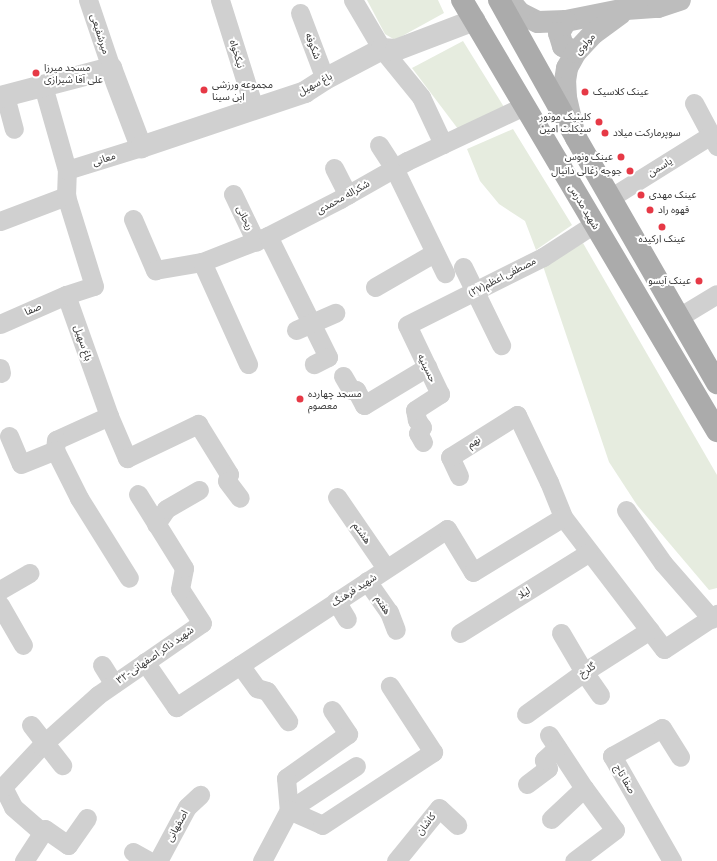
<!DOCTYPE html>
<html>
<head>
<meta charset="utf-8">
<style>
	body { margin:0 }
	#map { position:relative; width:717px; height:861px; overflow:hidden; background:#fff; font-family:"IBM Plex Sans","Noto Sans Arabic",sans-serif }
	div>[style] { position:absolute }
	[style*='--x'] { left:calc(var(--x)*1px); top:calc(var(--y)*1px); width:calc(var(--w)*1px); rotate:calc(var(--a)*1deg) }
	.green>* { inset:0; background:#e6ecdf }
	.minor>* { height:19px; margin:-9.5px; padding:0 9.5px; transform-origin:9.5px; border-radius:9.5px; background:#d0d0d0 }
	.tertiary>* { height:22px; margin:-11px; padding:0 11px; transform-origin:11px; border-radius:11px; background:#d0d0d0 }
	.secondary>* { height:22px; margin:-11px; padding:0 11px; transform-origin:11px; border-radius:11px; background:#bdbdbd }
	.primary>* { height:22px; margin:-11px; padding:0 11px; transform-origin:11px; border-radius:11px; background:#ababab }
	.dots>* { width:11px; height:11px; translate:-50% -50%; box-sizing:border-box; border:2px solid #fff; border-radius:50% }
	span { translate:-50% -50%; white-space:nowrap; text-align:center; line-height:1.15; -webkit-text-stroke:4px #fff; paint-order:stroke }
	.street-label { font-size:10px; color:#333 }
	.poi-label { font-size:10px; color:#333 }
	.left { translate:0 -50%; text-align:left }
	.right { translate:-100% -50%; text-align:right }
</style>
</head>
<body>
<div id="map">
	<div class="green">
		<div style="clip-path:polygon(367px 0,438px 0,444px 13px,395px 40px,385px 34px)"></div>
		<div style="clip-path:polygon(463px 41px,504px 107px,458px 129px,412px 68px)"></div>
		<div style="clip-path:polygon(513px 129px,572px 225px,536px 250px,525px 221px,499px 204px,480px 181px,467px 149px)"></div>
		<div style="clip-path:polygon(583px 243px,717px 475px,717px 588px,709px 590px,637px 505px,609px 462px,543px 266px)"></div>
	</div>
	<div class="minor">
		<div style="--x:88;--y:0;--w:72;--a:71.3"></div>
		<div style="--x:220;--y:0;--w:113;--a:72.5"></div>
		<div style="--x:353;--y:0;--w:57;--a:59.4"></div>
		<div style="--x:382;--y:49;--w:62;--a:50.9"></div>
		<div style="--x:421;--y:97;--w:52;--a:64.9"></div>
		<div style="--x:300;--y:13;--w:71;--a:69.3"></div>
		<div style="--x:5;--y:96;--w:34;--a:75"></div>
		<div style="--x:694;--y:103;--w:49;--a:61.9"></div>
		<div style="--x:379;--y:145;--w:27;--a:57"></div>
		<div style="--x:394;--y:168;--w:117;--a:64.1"></div>
		<div style="--x:334;--y:168;--w:30;--a:63"></div>
		<div style="--x:67;--y:170;--w:77;--a:-17.3"></div>
		<div style="--x:233;--y:194;--w:53;--a:64.4"></div>
		<div style="--x:610;--y:198;--w:119;--a:-32"></div>
		<div style="--x:133;--y:219;--w:56;--a:66.7"></div>
		<div style="--x:155;--y:270;--w:48;--a:-9.7"></div>
		<div style="--x:202;--y:262;--w:71;--a:-21.5"></div>
		<div style="--x:268;--y:236;--w:81;--a:-27.2"></div>
		<div style="--x:340;--y:199;--w:77;--a:-29.6"></div>
		<div style="--x:407;--y:161;--w:129;--a:-25.2"></div>
		<div style="--x:0;--y:221;--w:71;--a:-20.7"></div>
		<div style="--x:268;--y:236;--w:135;--a:63.6"></div>
		<div style="--x:328;--y:357;--w:16;--a:153"></div>
		<div style="--x:202;--y:262;--w:112;--a:65.7"></div>
		<div style="--x:463;--y:267;--w:87;--a:64"></div>
		<div style="--x:375;--y:287;--w:68;--a:-30"></div>
		<div style="--x:66;--y:295;--w:128;--a:70.4"></div>
		<div style="--x:109;--y:416;--w:46;--a:66.8"></div>
		<div style="--x:127;--y:458;--w:79;--a:-25.6"></div>
		<div style="--x:198;--y:424;--w:59;--a:58.2"></div>
		<div style="--x:229;--y:474;--w:7;--a:106"></div>
		<div style="--x:227;--y:481;--w:21;--a:53"></div>
		<div style="--x:679;--y:317;--w:44;--a:-31.2"></div>
		<div style="--x:0;--y:324;--w:72;--a:-23.7"></div>
		<div style="--x:66;--y:295;--w:29;--a:-18"></div>
		<div style="--x:94;--y:286;--w:94;--a:-107.3"></div>
		<div style="--x:66;--y:196;--w:26;--a:-88"></div>
		<div style="--x:67;--y:170;--w:87;--a:-105.9"></div>
		<div style="--x:296;--y:330;--w:43;--a:-23.6"></div>
		<div style="--x:0;--y:368;--w:5;--a:79"></div>
		<div style="--x:343;--y:376;--w:16;--a:60"></div>
		<div style="--x:351;--y:390;--w:5;--a:0"></div>
		<div style="--x:356;--y:390;--w:17;--a:62"></div>
		<div style="--x:364;--y:405;--w:74;--a:-31.1"></div>
		<div style="--x:109;--y:416;--w:58;--a:155.6"></div>
		<div style="--x:56;--y:440;--w:10;--a:96"></div>
		<div style="--x:55;--y:450;--w:54;--a:63.4"></div>
		<div style="--x:79;--y:498;--w:94;--a:58"></div>
		<div style="--x:9;--y:436;--w:30;--a:67"></div>
		<div style="--x:21;--y:464;--w:37;--a:-22"></div>
		<div style="--x:423;--y:442;--w:10;--a:-119"></div>
		<div style="--x:418;--y:433;--w:7;--a:-56"></div>
		<div style="--x:422;--y:427;--w:9;--a:-126"></div>
		<div style="--x:417;--y:420;--w:10;--a:-101"></div>
		<div style="--x:415;--y:410;--w:30;--a:-33"></div>
		<div style="--x:440;--y:394;--w:76;--a:-115.6"></div>
		<div style="--x:407;--y:325;--w:152;--a:-26.6"></div>
		<div style="--x:543;--y:257;--w:61;--a:-32.9"></div>
		<div style="--x:459;--y:476;--w:21;--a:-115"></div>
		<div style="--x:450;--y:457;--w:79;--a:-32.1"></div>
		<div style="--x:517;--y:415;--w:74;--a:64.5"></div>
		<div style="--x:549;--y:482;--w:38;--a:68"></div>
		<div style="--x:563;--y:517;--w:166;--a:52.6"></div>
		<div style="--x:664;--y:649;--w:64;--a:-33.4"></div>
		<div style="--x:337;--y:497;--w:86;--a:55.4"></div>
		<div style="--x:626;--y:510;--w:65;--a:55.1"></div>
		<div style="--x:663;--y:563;--w:74;--a:48.8"></div>
		<div style="--x:156;--y:524;--w:18;--a:-56"></div>
		<div style="--x:166;--y:509;--w:38;--a:-30"></div>
		<div style="--x:367;--y:581;--w:38;--a:55"></div>
		<div style="--x:389;--y:612;--w:19;--a:69"></div>
		<div style="--x:0;--y:590;--w:34;--a:-30"></div>
		<div style="--x:336;--y:601;--w:21;--a:59"></div>
		<div style="--x:0;--y:605;--w:46;--a:60.1"></div>
		<div style="--x:460;--y:633;--w:151;--a:-32"></div>
		<div style="--x:561;--y:633;--w:45;--a:59.5"></div>
		<div style="--x:584;--y:672;--w:28;--a:55"></div>
		<div style="--x:145;--y:662;--w:55;--a:55.4"></div>
		<div style="--x:176;--y:707;--w:324;--a:-33.3"></div>
		<div style="--x:447;--y:529;--w:50;--a:58.8"></div>
		<div style="--x:473;--y:572;--w:105;--a:-31.4"></div>
		<div style="--x:102;--y:665;--w:22;--a:58"></div>
		<div style="--x:240;--y:665;--w:29;--a:54"></div>
		<div style="--x:257;--y:688;--w:10;--a:17"></div>
		<div style="--x:267;--y:691;--w:37;--a:55"></div>
		<div style="--x:332;--y:710;--w:29;--a:56"></div>
		<div style="--x:348;--y:734;--w:76;--a:144.6"></div>
		<div style="--x:286;--y:778;--w:32;--a:85"></div>
		<div style="--x:289;--y:810;--w:80;--a:-33.3"></div>
		<div style="--x:526;--y:714;--w:72;--a:-35.9"></div>
		<div style="--x:584;--y:672;--w:78;--a:-32.5"></div>
		<div style="--x:31;--y:725;--w:51;--a:52.2"></div>
		<div style="--x:549;--y:735;--w:64;--a:56.6"></div>
		<div style="--x:584;--y:788;--w:52;--a:53.6"></div>
		<div style="--x:615;--y:830;--w:51;--a:142.9"></div>
		<div style="--x:527;--y:784;--w:26;--a:-37"></div>
		<div style="--x:548;--y:768;--w:9;--a:-117"></div>
		<div style="--x:544;--y:760;--w:18;--a:-43"></div>
		<div style="--x:3;--y:787;--w:22;--a:63"></div>
		<div style="--x:13;--y:807;--w:40;--a:41"></div>
		<div style="--x:0;--y:790;--w:60;--a:-47"></div>
		<div style="--x:41;--y:746;--w:76;--a:-41.8"></div>
		<div style="--x:98;--y:695;--w:126;--a:-34.7"></div>
		<div style="--x:202;--y:623;--w:40;--a:-122.9"></div>
		<div style="--x:180;--y:589;--w:21;--a:-79"></div>
		<div style="--x:184;--y:568;--w:87;--a:-121.9"></div>
		<div style="--x:551;--y:819;--w:45;--a:-43.2"></div>
		<div style="--x:133;--y:852;--w:18;--a:29"></div>
		<div style="--x:24;--y:861;--w:38;--a:-57"></div>
		<div style="--x:45;--y:829;--w:28;--a:35"></div>
		<div style="--x:68;--y:845;--w:33;--a:-55"></div>
		<div style="--x:158;--y:861;--w:61;--a:-61.8"></div>
		<div style="--x:187;--y:807;--w:18;--a:-43"></div>
		<div style="--x:262;--y:861;--w:58;--a:-62.1"></div>
		<div style="--x:289;--y:810;--w:36;--a:24"></div>
		<div style="--x:322;--y:825;--w:133;--a:-33.3"></div>
		<div style="--x:433;--y:752;--w:79;--a:-123.1"></div>
		<div style="--x:396;--y:861;--w:68;--a:-50.9"></div>
		<div style="--x:439;--y:808;--w:25;--a:43"></div>
		<div style="--x:672;--y:861;--w:121;--a:-119.7"></div>
		<div style="--x:612;--y:756;--w:57;--a:-29.2"></div>
		<div style="--x:662;--y:728;--w:34;--a:58"></div>
	</div>
	<div class="tertiary">
		<div style="--x:0;--y:97;--w:115;--a:-14.6"></div>
		<div style="--x:111;--y:68;--w:85;--a:69.2"></div>
		<div style="--x:141;--y:147;--w:173;--a:-18.5"></div>
		<div style="--x:305;--y:92;--w:24;--a:-33"></div>
		<div style="--x:325;--y:79;--w:64;--a:-27.8"></div>
		<div style="--x:382;--y:49;--w:14;--a:4"></div>
		<div style="--x:396;--y:50;--w:84;--a:-21"></div>
	</div>
	<div class="secondary">
		<div style="--x:509;--y:0;--w:17;--a:50"></div>
		<div style="--x:520;--y:13;--w:20;--a:27"></div>
		<div style="--x:538;--y:22;--w:28;--a:-2"></div>
		<div style="--x:566;--y:21;--w:61;--a:-11.3"></div>
		<div style="--x:626;--y:9;--w:32;--a:-4"></div>
		<div style="--x:658;--y:7;--w:23;--a:-18"></div>
		<div style="--x:566;--y:21;--w:14;--a:120"></div>
		<div style="--x:559;--y:33;--w:14;--a:73"></div>
		<div style="--x:563;--y:46;--w:14;--a:25"></div>
		<div style="--x:573;--y:128;--w:31;--a:-103"></div>
		<div style="--x:566;--y:98;--w:17;--a:-93"></div>
		<div style="--x:565;--y:81;--w:13;--a:-81"></div>
		<div style="--x:567;--y:68;--w:18;--a:-61"></div>
		<div style="--x:576;--y:52;--w:26;--a:-47"></div>
		<div style="--x:594;--y:33;--w:32;--a:-36"></div>
	</div>
	<div class="primary">
		<div style="--x:462;--y:0;--w:501;--a:59.39"></div>
		<div style="--x:499;--y:0;--w:158;--a:60.8"></div>
		<div style="--x:576;--y:138;--w:283;--a:60.1"></div>
	</div>
	<div class="dots">
		<div style="left:36px;top:73px;background:#e63946"></div>
		<div style="left:204px;top:90px;background:#e63946"></div>
		<div style="left:585px;top:92px;background:#e63946"></div>
		<div style="left:599px;top:122px;background:#e63946"></div>
		<div style="left:605px;top:133px;background:#e63946"></div>
		<div style="left:621px;top:157px;background:#e63946"></div>
		<div style="left:630px;top:171px;background:#e63946"></div>
		<div style="left:641px;top:195px;background:#e63946"></div>
		<div style="left:650px;top:210px;background:#e63946"></div>
		<div style="left:662px;top:227px;background:#e63946"></div>
		<div style="left:699px;top:281px;background:#e63946"></div>
		<div style="left:300px;top:399px;background:#e63946"></div>
	</div>
	<div class="street-label">
		<span style="left:100px;top:34px;rotate:72deg">میرشفیعی</span>
		<span style="left:585px;top:44px;rotate:-48deg">مولوی</span>
		<span style="left:313px;top:46px;rotate:69deg">شکوفه</span>
		<span style="left:237px;top:54px;rotate:73deg">نیکخواه</span>
		<span style="left:315px;top:84px;rotate:-28deg">باغ سهیل</span>
		<span style="left:104px;top:159px;rotate:-18deg">معانی</span>
		<span style="left:660px;top:167px;rotate:-32deg">یاسمن</span>
		<span style="left:343px;top:197px;rotate:-29deg">شکراله محمدی</span>
		<span style="left:584px;top:207px;rotate:59deg">شهید مدرس</span>
		<span style="left:245px;top:218px;rotate:64deg">ریحانی</span>
		<span style="left:502px;top:277px;rotate:-27deg">مصطفی اعظم(۲۷)</span>
		<span style="left:33px;top:309px;rotate:-24deg">صفا</span>
		<span style="left:83px;top:343px;rotate:71deg">باغ سهیل</span>
		<span style="left:427px;top:368px;rotate:64deg">حسینیه</span>
		<span style="left:474px;top:442px;rotate:-32deg">نهم</span>
		<span style="left:362px;top:533px;rotate:55deg">هشتم</span>
		<span style="left:354px;top:590px;rotate:-33deg">شهید فرهنگ</span>
		<span style="left:524px;top:593px;rotate:-32deg">لیلا</span>
		<span style="left:383px;top:605px;rotate:58deg">هفتم</span>
		<span style="left:155px;top:655px;rotate:-35deg">۳۲-شهید ذاکر اصفهانی</span>
		<span style="left:587px;top:670px;rotate:-34deg">گلرخ</span>
		<span style="left:625px;top:779px;rotate:60deg">صفا تاج</span>
		<span style="left:426px;top:824px;rotate:-52deg">کاشان</span>
		<span style="left:177px;top:826px;rotate:-61deg">اصفهانی</span>
	</div>
	<div class="poi-label">
		<span class="left" style="left:44px;top:73px">مسجد میرزا<br>علی آقا شیرازی</span>
		<span class="left" style="left:212px;top:90px">مجموعه ورزشی<br>ابن سینا</span>
		<span class="left" style="left:593px;top:92px">عینک کلاسیک</span>
		<span class="right" style="left:591px;top:122px">کلینیک موتور<br>سیکلت امین</span>
		<span class="left" style="left:613px;top:133px">سوپرمارکت میلاد</span>
		<span class="right" style="left:613px;top:157px">عینک ونوس</span>
		<span class="right" style="left:622px;top:171px">جوجه زغالی دانیال</span>
		<span class="left" style="left:649px;top:195px">عینک مهدی</span>
		<span class="left" style="left:658px;top:210px">قهوه راد</span>
		<span style="left:662px;top:239px">عینک ارکیده</span>
		<span class="right" style="left:691px;top:281px">عینک آیسو</span>
		<span class="left" style="left:308px;top:399px">مسجد چهارده<br>معصوم</span>
	</div>
</div>
</body>
</html>
